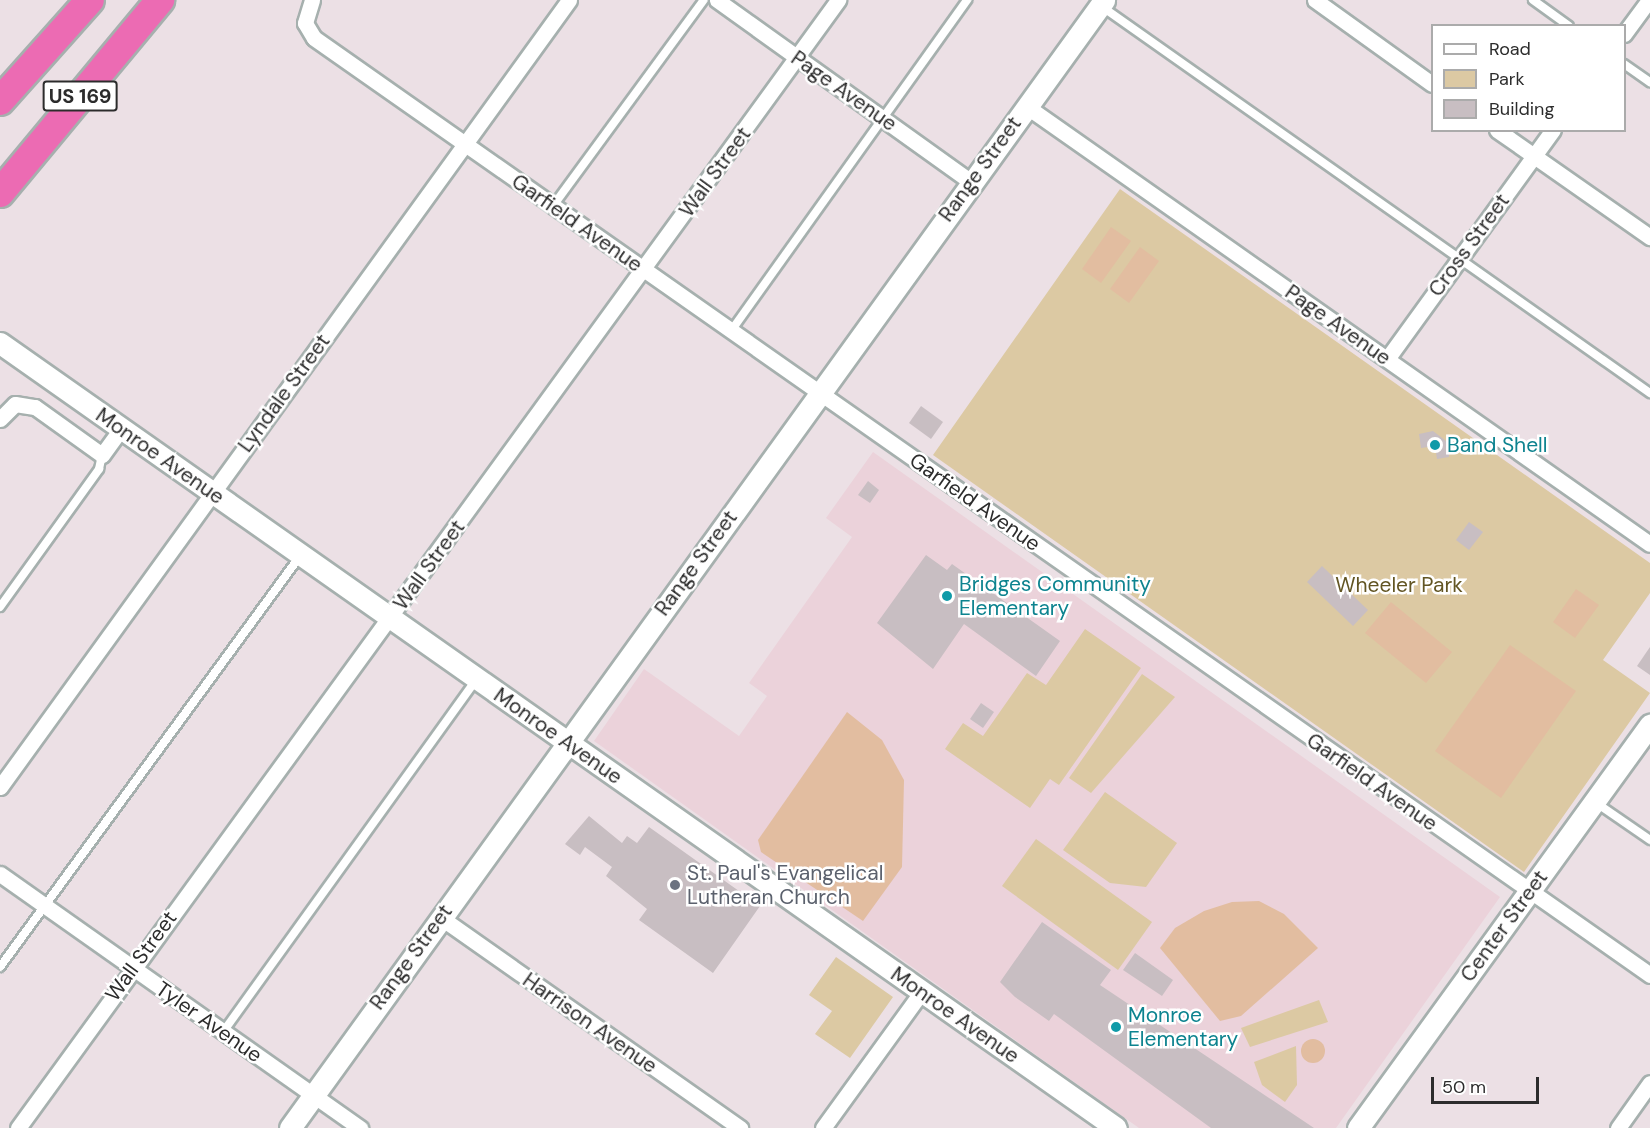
<!DOCTYPE html>
<html>
<head>
<meta charset="utf-8">
<style>
	body { margin:0 }
	#map { position:relative; width:1650px; height:1128px; overflow:hidden; background:#ece0e5; font-family:"DM Sans",sans-serif }
	div>[style] { position:absolute }
	[style*='--x'] { left:calc(var(--x)*1px); top:calc(var(--y)*1px); width:calc(var(--w)*1px); rotate:calc(var(--a)*1deg) }
	.education>* { inset:0; background:#ebd2da }
	.green>* { inset:0; background:#dcc9a3 }
	.pitch>* { inset:0; background:#e2bda0 }
	.round { border-radius:50% }
	.building>* { inset:0; background:#c8bec2 }
	.roads { filter:drop-shadow(2px 0 #a6b0ae) drop-shadow(-2px 0 #a6b0ae) drop-shadow(0 2px #a6b0ae) drop-shadow(0 -2px #a6b0ae) }
	.lane>* { height:8px; margin:-4px; padding:0 4px; transform-origin:4px; border-radius:4px; background:#fff }
	.street>* { height:15px; margin:-7.5px; padding:0 7.5px; transform-origin:7.5px; border-radius:7.5px; background:#fff }
	.secondary>* { height:21px; margin:-10.5px; padding:0 10.5px; transform-origin:10.5px; border-radius:10.5px; background:#fff }
	.highway>* { height:28px; margin:-14px; padding:0 14px; transform-origin:14px; border-radius:14px; background:#ec6bb3 }
	.dots>* { width:16px; height:16px; translate:-50% -50%; box-sizing:border-box; border:3px solid #fff; border-radius:50% }
	span { translate:-50% -50%; white-space:nowrap; text-align:center; line-height:1.15; -webkit-text-stroke:5px #fff; paint-order:stroke }
	.shield-label span { padding:2px 4px; background:#fff; border:2px solid; border-radius:4px; -webkit-text-stroke-width:0 }
	.shield-label { font-size:20px; color:#2c2c2c; font-weight:700 }
	.street-label { font-size:21px; color:#2c2c2c }
	.culture-label { font-size:21px; color:#0d838f }
	.left { translate:0 -50%; text-align:left }
	.park-label { font-size:21px; color:#625523 }
	.worship-label { font-size:21px; color:#5b616d }
	.legend { position:absolute; left:1431px; top:24px; width:195px; height:108px; box-sizing:border-box; background:#fff; border:2px solid #ababab; margin:0; padding:8px 10px; list-style:none; font-size:18px; color:#2c2c2c }
	.legend li { display:flex; align-items:center; gap:12px; height:30px }
	.legend b { width:30px; border:2px solid #ababab }
	.scale { position:absolute; left:1431px; top:1077px; width:108px; height:27px; box-sizing:border-box; border:3px solid #2c2c2c; border-top:0; padding-left:8px; font-size:18px; line-height:21px; white-space:nowrap; color:#2c2c2c; -webkit-text-stroke:4px #fff; paint-order:stroke }
</style>
</head>
<body>
<div id="map">
	<div class="education">
		<div style="clip-path:polygon(873px 452px,1500px 897px,1336px 1128px,1139px 1128px,594px 741px,644px 669px,739px 736px,767px 696px,749px 683px,852px 537px,826px 518px)"></div>
	</div>
	<div class="green">
		<div style="clip-path:polygon(1120px 189px,1650px 563px,1650px 593px,1603px 660px,1650px 693px,1524px 872px,933px 455px)"></div>
		<div style="clip-path:polygon(1085px 629px,1141px 668px,1059px 785px,1050px 779px,1030px 808px,945px 749px,963px 723px,983px 736px,1027px 673px,1046px 685px)"></div>
		<div style="clip-path:polygon(1142px 674px,1175px 697px,1091px 793px,1069px 778px)"></div>
		<div style="clip-path:polygon(1105px 792px,1177px 843px,1146px 887px,1110px 883px,1063px 850px)"></div>
		<div style="clip-path:polygon(1036px 839px,1152px 922px,1118px 970px,1002px 886px)"></div>
		<div style="clip-path:polygon(836px 957px,893px 997px,850px 1058px,815px 1034px,832px 1011px,809px 995px)"></div>
		<div style="clip-path:polygon(1319px 1000px,1328px 1022px,1250px 1047px,1241px 1028px)"></div>
		<div style="clip-path:polygon(1296px 1046px,1297px 1085px,1285px 1102px,1262px 1085px,1254px 1062px)"></div>
	</div>
	<div class="pitch">
		<div style="clip-path:polygon(1111px 227px,1131px 241px,1101px 283px,1082px 269px)"></div>
		<div style="clip-path:polygon(1140px 247px,1159px 261px,1129px 303px,1110px 289px)"></div>
		<div style="clip-path:polygon(1576px 589px,1599px 605px,1575px 638px,1553px 622px)"></div>
		<div style="clip-path:polygon(1391px 602px,1452px 652px,1426px 683px,1365px 633px)"></div>
		<div style="clip-path:polygon(1510px 645px,1576px 691px,1501px 798px,1435px 751px)"></div>
		<div style="clip-path:polygon(847px 712px,882px 740px,904px 780px,902px 867px,863px 921px,761px 852px,758px 840px)"></div>
		<div style="clip-path:polygon(1259px 901px,1284px 914px,1318px 948px,1241px 1016px,1220px 1021px,1160px 948px,1175px 928px,1204px 911px,1232px 902px)"></div>
		<div class="round" style="left:1301px;top:1039px;width:24px;height:24px"></div>
	</div>
	<div class="building">
		<div style="clip-path:polygon(921px 406px,943px 422px,931px 439px,909px 423px)"></div>
		<div style="clip-path:polygon(1433px 431px,1450px 444px,1449px 457px,1437px 459px,1435px 446px,1421px 448px,1419px 434px)"></div>
		<div style="clip-path:polygon(868px 481px,879px 490px,870px 503px,858px 495px)"></div>
		<div style="clip-path:polygon(1469px 522px,1483px 532px,1469px 550px,1456px 540px)"></div>
		<div style="clip-path:polygon(926px 555px,947px 570px,952px 564px,1060px 641px,1036px 676px,964px 624px,933px 669px,877px 623px)"></div>
		<div style="clip-path:polygon(1322px 566px,1368px 610px,1353px 626px,1307px 582px)"></div>
		<div style="clip-path:polygon(1650px 647px,1650px 675px,1637px 666px)"></div>
		<div style="clip-path:polygon(981px 703px,994px 712px,983px 728px,970px 719px)"></div>
		<div style="clip-path:polygon(589px 816px,622px 843px,627px 836px,637px 843px,649px 827px,760px 906px,713px 973px,639px 920px,647px 909px,606px 876px,612px 867px,585px 847px,580px 855px,565px 844px)"></div>
		<div style="clip-path:polygon(1042px 922px,1111px 970px,1100px 985px,1314px 1128px,1211px 1128px,1054px 1014px,1049px 1021px,1015px 997px,1000px 982px)"></div>
		<div style="clip-path:polygon(1135px 953px,1173px 980px,1162px 996px,1123px 970px)"></div>
	</div>
	<div class="roads">
		<div class="lane">
			<div style="--x:1533;--y:0;--w:44;--a:35.8"></div>
			<div style="--x:1101;--y:6;--w:672;--a:35.18"></div>
			<div style="--x:1624;--y:64;--w:32;--a:35"></div>
			<div style="--x:553;--y:206;--w:255;--a:-53.8"></div>
			<div style="--x:731;--y:331;--w:407;--a:-54.5"></div>
			<div style="--x:0;--y:607;--w:170;--a:-54.3"></div>
			<div style="--x:99;--y:469;--w:14;--a:-78"></div>
			<div style="--x:1595;--y:802;--w:67;--a:34.6"></div>
			<div style="--x:0;--y:967;--w:509;--a:-53.87"></div>
			<div style="--x:223;--y:1032;--w:433;--a:-54.3"></div>
		</div>
		<div class="street">
			<div style="--x:312;--y:0;--w:24;--a:107"></div>
			<div style="--x:305;--y:23;--w:17;--a:59"></div>
			<div style="--x:314;--y:38;--w:1632;--a:35.04"></div>
			<div style="--x:717;--y:0;--w:312;--a:35.6"></div>
			<div style="--x:1315;--y:0;--w:144;--a:35.7"></div>
			<div style="--x:1624;--y:34;--w:42;--a:-53.7"></div>
			<div style="--x:1026;--y:106;--w:762;--a:35.07"></div>
			<div style="--x:1497;--y:130;--w:187;--a:35"></div>
			<div style="--x:1387;--y:359;--w:283;--a:-54.1"></div>
			<div style="--x:0;--y:419;--w:21;--a:-45"></div>
			<div style="--x:15;--y:404;--w:20;--a:9"></div>
			<div style="--x:35;--y:407;--w:82;--a:35.6"></div>
			<div style="--x:102;--y:455;--w:32;--a:-54"></div>
			<div style="--x:0;--y:787;--w:971;--a:-54.13"></div>
			<div style="--x:0;--y:874;--w:441;--a:35.2"></div>
			<div style="--x:440;--y:917;--w:367;--a:35.1"></div>
			<div style="--x:18;--y:1128;--w:1395;--a:-53.98"></div>
			<div style="--x:823;--y:1128;--w:169;--a:-54.1"></div>
			<div style="--x:1618;--y:1128;--w:55;--a:-54.6"></div>
		</div>
		<div class="secondary">
			<div style="--x:0;--y:343;--w:1364;--a:35.12"></div>
			<div style="--x:290;--y:1128;--w:1391;--a:-54.18"></div>
			<div style="--x:1358;--y:1128;--w:498;--a:-54.1"></div>
		</div>
		<div class="highway">
			<div style="--x:0;--y:101;--w:135;--a:-48.3"></div>
			<div style="--x:0;--y:193;--w:251;--a:-50.3"></div>
		</div>
	</div>
	<div class="dots">
		<div style="left:1435px;top:445px;background:#0f9aa8"></div>
		<div style="left:947px;top:596px;background:#0f9aa8"></div>
		<div style="left:675px;top:885px;background:#6b7280"></div>
		<div style="left:1116px;top:1027px;background:#0f9aa8"></div>
	</div>
	<div class="shield-label">
		<span style="left:80px;top:96px">US 169</span>
	</div>
	<div class="street-label">
		<span style="left:844px;top:91px;rotate:35deg">Page Avenue</span>
		<span style="left:980px;top:169px;rotate:-54deg">Range Street</span>
		<span style="left:715px;top:172px;rotate:-54deg">Wall Street</span>
		<span style="left:577px;top:223px;rotate:35deg">Garfield Avenue</span>
		<span style="left:1469px;top:245px;rotate:-54deg">Cross Street</span>
		<span style="left:1338px;top:325px;rotate:35deg">Page Avenue</span>
		<span style="left:284px;top:393px;rotate:-54deg">Lyndale Street</span>
		<span style="left:160px;top:456px;rotate:35deg">Monroe Avenue</span>
		<span style="left:975px;top:502px;rotate:35deg">Garfield Avenue</span>
		<span style="left:696px;top:563px;rotate:-54deg">Range Street</span>
		<span style="left:429px;top:565px;rotate:-54deg">Wall Street</span>
		<span style="left:558px;top:736px;rotate:35deg">Monroe Avenue</span>
		<span style="left:1372px;top:782px;rotate:35deg">Garfield Avenue</span>
		<span style="left:1504px;top:926px;rotate:-54deg">Center Street</span>
		<span style="left:141px;top:956px;rotate:-54deg">Wall Street</span>
		<span style="left:411px;top:957px;rotate:-54deg">Range Street</span>
		<span style="left:955px;top:1015px;rotate:35deg">Monroe Avenue</span>
		<span style="left:209px;top:1022px;rotate:35deg">Tyler Avenue</span>
		<span style="left:590px;top:1023px;rotate:35deg">Harrison Avenue</span>
	</div>
	<div class="culture-label">
		<span class="left" style="left:1447px;top:445px">Band Shell</span>
		<span class="left" style="left:959px;top:596px">Bridges Community<br>Elementary</span>
		<span class="left" style="left:1128px;top:1027px">Monroe<br>Elementary</span>
	</div>
	<div class="park-label">
		<span style="left:1399px;top:585px">Wheeler Park</span>
	</div>
	<div class="worship-label">
		<span class="left" style="left:687px;top:885px">St. Paul's Evangelical<br>Lutheran Church</span>
	</div>
	<ul class="legend">
	<li><b style="height:8px;background:#fff"></b>Road</li>
	<li><b style="height:16px;background:#dcc9a3"></b>Park</li>
	<li><b style="height:16px;background:#c8bec2"></b>Building</li>
	</ul>
	<div class="scale">50 m</div>
</div>
</body>
</html>
